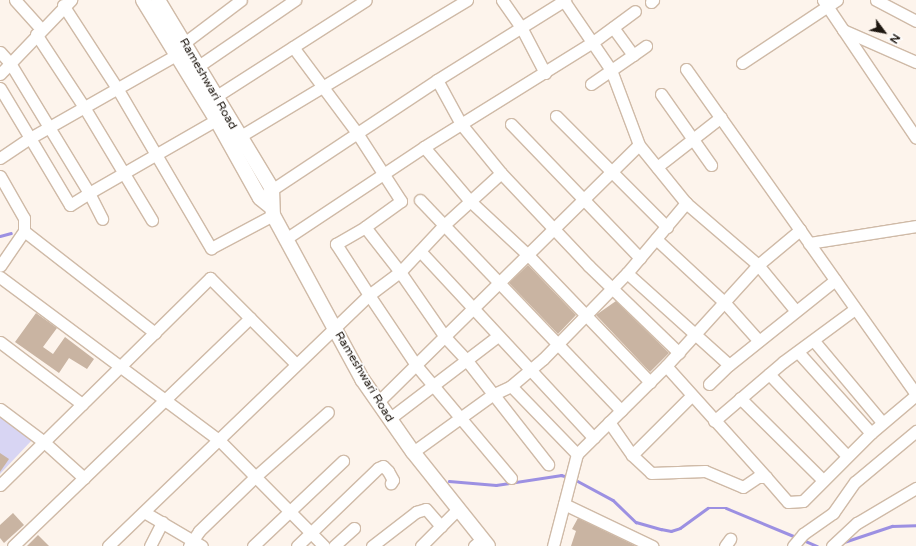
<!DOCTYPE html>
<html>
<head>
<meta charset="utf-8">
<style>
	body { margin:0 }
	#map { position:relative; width:916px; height:546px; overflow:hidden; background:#fdf4ec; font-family:"Varela Round",sans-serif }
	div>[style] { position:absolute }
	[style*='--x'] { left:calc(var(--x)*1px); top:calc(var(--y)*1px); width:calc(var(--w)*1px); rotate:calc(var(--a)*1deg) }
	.green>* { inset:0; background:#d8d5f3 }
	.stream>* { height:2.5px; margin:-1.25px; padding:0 1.25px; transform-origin:1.25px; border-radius:1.25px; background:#9c90e2 }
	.building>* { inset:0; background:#c9b4a2 }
	.roads { filter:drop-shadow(1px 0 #cfbaa7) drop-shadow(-1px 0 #cfbaa7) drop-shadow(0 1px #cfbaa7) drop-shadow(0 -1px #cfbaa7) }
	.minor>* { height:11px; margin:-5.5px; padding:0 5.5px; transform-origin:5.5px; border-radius:5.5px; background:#fff }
	.major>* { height:14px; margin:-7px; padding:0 7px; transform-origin:7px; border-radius:7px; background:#fff }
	span { translate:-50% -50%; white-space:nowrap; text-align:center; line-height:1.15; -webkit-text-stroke:3.5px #fff; paint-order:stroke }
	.street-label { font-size:12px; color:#1e1710 }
	.north { position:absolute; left:864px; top:12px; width:40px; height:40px; -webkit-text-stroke:3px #fff; paint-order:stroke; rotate:122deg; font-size:11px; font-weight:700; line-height:16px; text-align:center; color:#1e1710 }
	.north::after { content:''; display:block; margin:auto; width:14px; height:18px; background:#1e1710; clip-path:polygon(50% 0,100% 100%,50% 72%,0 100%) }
</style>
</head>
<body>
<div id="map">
	<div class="green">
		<div style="clip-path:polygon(0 415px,33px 439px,0 474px)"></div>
	</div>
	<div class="stream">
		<div style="--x:0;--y:236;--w:11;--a:-15"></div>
		<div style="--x:574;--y:479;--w:44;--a:28.3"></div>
		<div style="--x:613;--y:500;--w:32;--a:44"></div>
		<div style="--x:636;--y:522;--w:26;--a:16"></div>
		<div style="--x:661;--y:529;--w:10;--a:11"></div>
		<div style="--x:671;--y:531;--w:9;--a:-18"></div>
		<div style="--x:680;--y:528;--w:34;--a:-36"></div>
		<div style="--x:708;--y:508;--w:18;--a:0"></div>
		<div style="--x:726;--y:508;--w:76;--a:22.5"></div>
		<div style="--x:449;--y:481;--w:47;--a:4.9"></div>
		<div style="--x:496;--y:485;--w:66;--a:-8.7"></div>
		<div style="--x:561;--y:475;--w:7;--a:16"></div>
		<div style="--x:803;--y:540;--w:15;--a:23"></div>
		<div style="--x:841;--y:543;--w:54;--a:-18.4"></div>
		<div style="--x:892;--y:526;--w:24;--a:-2"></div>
	</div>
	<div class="building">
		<div style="clip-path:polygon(528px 265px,576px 315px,558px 334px,509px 283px)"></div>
		<div style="clip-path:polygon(616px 301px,669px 353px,650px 372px,596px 315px)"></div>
		<div style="clip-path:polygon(36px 313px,57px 328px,43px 347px,53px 354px,65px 337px,94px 359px,87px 369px,69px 358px,59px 373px,15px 342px)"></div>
		<div style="clip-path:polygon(0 453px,9px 459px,0 472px)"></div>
		<div style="clip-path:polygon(13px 513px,24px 525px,4px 543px,0 538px,0 525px)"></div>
		<div style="clip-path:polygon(578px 518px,636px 546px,571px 546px,576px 531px,572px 529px)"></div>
		<div style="clip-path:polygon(38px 535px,49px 546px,27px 546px)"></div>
	</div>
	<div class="roads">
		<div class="minor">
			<div style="--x:15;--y:0;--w:39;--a:48"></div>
			<div style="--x:502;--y:0;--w:33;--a:55"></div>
			<div style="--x:521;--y:27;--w:52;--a:62.4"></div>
			<div style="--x:823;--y:0;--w:166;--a:56"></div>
			<div style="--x:876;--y:0;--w:45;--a:27.7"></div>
			<div style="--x:564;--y:1;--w:83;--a:55.7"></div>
			<div style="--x:611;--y:70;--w:80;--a:69.5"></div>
			<div style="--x:639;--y:145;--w:75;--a:51"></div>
			<div style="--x:686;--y:203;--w:95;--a:40.7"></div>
			<div style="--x:758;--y:265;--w:58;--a:50.6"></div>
			<div style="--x:651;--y:2;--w:3;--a:-45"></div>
			<div style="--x:63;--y:5;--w:99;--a:57"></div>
			<div style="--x:117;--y:88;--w:186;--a:59.6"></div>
			<div style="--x:211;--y:248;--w:70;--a:-28"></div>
			<div style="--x:843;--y:30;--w:80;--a:23.7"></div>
			<div style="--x:36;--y:34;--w:87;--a:56.7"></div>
			<div style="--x:84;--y:107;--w:132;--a:59"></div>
			<div style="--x:184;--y:43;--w:71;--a:-37"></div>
			<div style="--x:293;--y:47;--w:107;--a:53.3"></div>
			<div style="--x:357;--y:133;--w:81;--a:57.1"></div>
			<div style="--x:401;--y:201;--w:44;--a:144.2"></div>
			<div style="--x:0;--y:52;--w:15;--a:48"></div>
			<div style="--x:10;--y:63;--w:152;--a:58.7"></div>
			<div style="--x:89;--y:193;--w:155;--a:-29.9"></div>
			<div style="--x:633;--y:55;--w:16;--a:-35"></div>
			<div style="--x:742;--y:63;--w:114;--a:-33.6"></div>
			<div style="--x:197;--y:67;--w:119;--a:-34.4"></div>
			<div style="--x:686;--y:69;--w:197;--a:54.7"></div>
			<div style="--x:0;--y:74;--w:103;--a:-46.2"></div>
			<div style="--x:437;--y:80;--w:50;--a:61.4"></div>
			<div style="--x:461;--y:124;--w:63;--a:50.8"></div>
			<div style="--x:591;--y:84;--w:51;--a:-34.6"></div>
			<div style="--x:633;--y:55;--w:34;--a:-126"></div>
			<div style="--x:0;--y:88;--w:58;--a:59"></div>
			<div style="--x:30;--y:138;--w:176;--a:-29.6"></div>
			<div style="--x:661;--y:94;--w:87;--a:54.8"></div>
			<div style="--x:215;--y:97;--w:179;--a:-32.7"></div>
			<div style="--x:556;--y:116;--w:157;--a:45"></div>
			<div style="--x:511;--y:124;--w:186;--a:46.1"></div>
			<div style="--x:239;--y:137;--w:266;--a:-31"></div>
			<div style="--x:424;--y:147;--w:71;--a:49.6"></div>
			<div style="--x:470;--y:201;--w:81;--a:43"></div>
			<div style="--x:529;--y:256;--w:175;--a:46.2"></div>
			<div style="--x:0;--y:158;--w:36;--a:-34"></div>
			<div style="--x:30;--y:138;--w:78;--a:59.2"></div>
			<div style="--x:70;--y:205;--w:22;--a:-32"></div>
			<div style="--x:89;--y:193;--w:29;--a:63"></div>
			<div style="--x:657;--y:167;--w:81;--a:-38"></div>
			<div style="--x:0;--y:176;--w:48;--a:60.3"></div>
			<div style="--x:24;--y:218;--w:13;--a:90"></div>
			<div style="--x:24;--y:231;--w:42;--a:124.4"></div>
			<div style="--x:267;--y:193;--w:204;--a:-33.6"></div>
			<div style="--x:437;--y:80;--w:151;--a:-32"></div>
			<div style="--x:420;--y:200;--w:291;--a:46.3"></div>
			<div style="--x:24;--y:231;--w:166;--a:37.9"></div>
			<div style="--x:287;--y:238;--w:164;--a:-33.6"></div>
			<div style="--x:424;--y:147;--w:199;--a:-31.9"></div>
			<div style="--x:593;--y:42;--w:52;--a:-36.4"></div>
			<div style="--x:656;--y:239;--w:93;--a:42.8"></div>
			<div style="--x:724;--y:302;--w:52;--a:48.1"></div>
			<div style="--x:809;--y:243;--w:185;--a:54.7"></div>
			<div style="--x:420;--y:251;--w:255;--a:47.1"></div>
			<div style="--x:627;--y:273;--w:137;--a:42"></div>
			<div style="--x:729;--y:365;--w:136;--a:-38.7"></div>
			<div style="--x:0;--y:277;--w:273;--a:36.7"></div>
			<div style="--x:219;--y:440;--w:149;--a:45.3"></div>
			<div style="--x:814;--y:341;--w:106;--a:50"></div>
			<div style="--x:0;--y:342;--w:103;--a:37.1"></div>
			<div style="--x:798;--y:352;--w:109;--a:48"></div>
			<div style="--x:769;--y:374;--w:113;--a:46.4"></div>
			<div style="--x:709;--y:384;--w:28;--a:-44"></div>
			<div style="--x:511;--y:386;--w:95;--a:45.9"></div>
			<div style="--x:740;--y:398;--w:117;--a:44.7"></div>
			<div style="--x:378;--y:402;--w:366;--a:-44.6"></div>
			<div style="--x:0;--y:409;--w:55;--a:36.9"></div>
			<div style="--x:44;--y:442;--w:54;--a:42"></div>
			<div style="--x:389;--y:419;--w:137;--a:-37.3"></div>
			<div style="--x:714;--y:421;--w:91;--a:-40.5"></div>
			<div style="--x:783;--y:362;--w:89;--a:-36.4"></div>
			<div style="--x:609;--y:422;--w:40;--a:55.1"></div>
			<div style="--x:632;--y:455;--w:26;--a:43"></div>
			<div style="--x:651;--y:473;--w:54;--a:-2.1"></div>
			<div style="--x:705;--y:471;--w:41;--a:22.8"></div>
			<div style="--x:743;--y:487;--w:18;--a:-34"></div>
			<div style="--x:758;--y:477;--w:8;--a:0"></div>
			<div style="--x:766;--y:477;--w:149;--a:-132"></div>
			<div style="--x:413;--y:452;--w:97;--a:-35.8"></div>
			<div style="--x:492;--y:395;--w:21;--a:-25"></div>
			<div style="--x:511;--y:386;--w:42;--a:-40.2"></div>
			<div style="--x:543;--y:359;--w:120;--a:-45.7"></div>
			<div style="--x:627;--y:273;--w:92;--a:-49.9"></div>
			<div style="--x:632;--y:455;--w:83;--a:-45"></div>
			<div style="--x:766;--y:477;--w:33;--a:49"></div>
			<div style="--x:788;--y:502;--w:15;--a:-4"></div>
			<div style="--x:803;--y:501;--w:96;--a:-45"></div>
			<div style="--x:871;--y:433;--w:59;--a:-40.2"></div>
			<div style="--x:511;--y:478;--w:148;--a:-130.1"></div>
			<div style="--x:416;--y:365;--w:84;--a:-123.9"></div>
			<div style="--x:369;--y:295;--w:39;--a:-37"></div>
			<div style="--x:400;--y:272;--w:79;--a:55.3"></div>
			<div style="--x:445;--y:337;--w:34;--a:47"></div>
			<div style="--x:468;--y:362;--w:130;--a:51.9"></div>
			<div style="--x:0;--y:485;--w:295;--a:-44.6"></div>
			<div style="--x:210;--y:278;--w:120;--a:45"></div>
			<div style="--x:564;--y:504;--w:98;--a:25.5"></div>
			<div style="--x:144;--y:512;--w:67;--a:30.4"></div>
			<div style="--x:13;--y:546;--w:329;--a:-43.9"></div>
			<div style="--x:108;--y:546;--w:362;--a:-43.9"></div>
			<div style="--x:369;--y:295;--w:61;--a:-122.9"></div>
			<div style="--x:336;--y:244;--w:34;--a:-30"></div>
			<div style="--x:365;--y:227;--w:57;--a:52.1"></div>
			<div style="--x:400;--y:272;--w:64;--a:-46.9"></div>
			<div style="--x:444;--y:225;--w:77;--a:-42.4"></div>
			<div style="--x:501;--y:173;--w:128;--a:46.6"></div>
			<div style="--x:589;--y:266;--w:125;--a:44"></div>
			<div style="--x:150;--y:546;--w:27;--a:-63"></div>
			<div style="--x:189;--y:546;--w:18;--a:-56"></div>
			<div style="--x:199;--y:531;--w:79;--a:-44"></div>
			<div style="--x:256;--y:476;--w:96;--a:-41.6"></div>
			<div style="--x:253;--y:546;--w:124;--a:-43.4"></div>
			<div style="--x:297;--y:546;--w:112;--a:-43.9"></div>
			<div style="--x:378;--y:468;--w:5;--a:-22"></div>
			<div style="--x:383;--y:466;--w:7;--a:45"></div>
			<div style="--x:388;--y:471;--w:10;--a:61"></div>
			<div style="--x:393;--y:480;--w:4;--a:124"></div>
			<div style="--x:334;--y:546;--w:27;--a:-42"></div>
			<div style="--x:372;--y:546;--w:56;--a:-37.7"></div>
			<div style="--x:416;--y:512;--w:10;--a:-17"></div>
			<div style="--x:426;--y:509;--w:23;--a:49"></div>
			<div style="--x:421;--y:546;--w:52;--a:-45"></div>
			<div style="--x:474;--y:546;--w:11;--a:-41"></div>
			<div style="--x:553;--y:546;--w:95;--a:-75.4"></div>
			<div style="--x:577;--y:454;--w:125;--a:-44.7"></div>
			<div style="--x:666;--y:366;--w:137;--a:-47.7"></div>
			<div style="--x:758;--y:265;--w:55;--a:-39.8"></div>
			<div style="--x:800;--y:230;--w:16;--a:55"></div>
			<div style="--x:809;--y:243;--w:108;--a:-9"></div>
			<div style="--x:725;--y:546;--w:9;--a:-54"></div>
			<div style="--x:793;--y:546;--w:16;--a:-50"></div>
			<div style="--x:803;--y:534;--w:37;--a:-35"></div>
			<div style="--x:833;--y:513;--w:38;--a:-55"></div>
			<div style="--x:855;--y:482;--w:80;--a:-39.9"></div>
			<div style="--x:832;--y:546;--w:34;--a:-43"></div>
			<div style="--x:857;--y:523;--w:69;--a:-30.7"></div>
		</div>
		<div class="major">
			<div style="--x:143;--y:0;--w:140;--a:58.5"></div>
			<div style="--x:216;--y:119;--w:90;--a:60.9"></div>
			<div style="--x:260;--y:198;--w:14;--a:39"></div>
			<div style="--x:158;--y:0;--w:221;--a:58.9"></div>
			<div style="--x:272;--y:189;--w:26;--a:88"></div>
			<div style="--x:273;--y:215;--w:187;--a:61.5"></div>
			<div style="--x:362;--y:379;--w:89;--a:55.1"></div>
			<div style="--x:413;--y:452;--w:120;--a:51.4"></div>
		</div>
	</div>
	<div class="street-label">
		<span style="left:208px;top:84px;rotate:60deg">Rameshwari Road</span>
		<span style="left:364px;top:377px;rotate:59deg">Rameshwari Road</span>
	</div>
	<div class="north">N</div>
</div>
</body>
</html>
